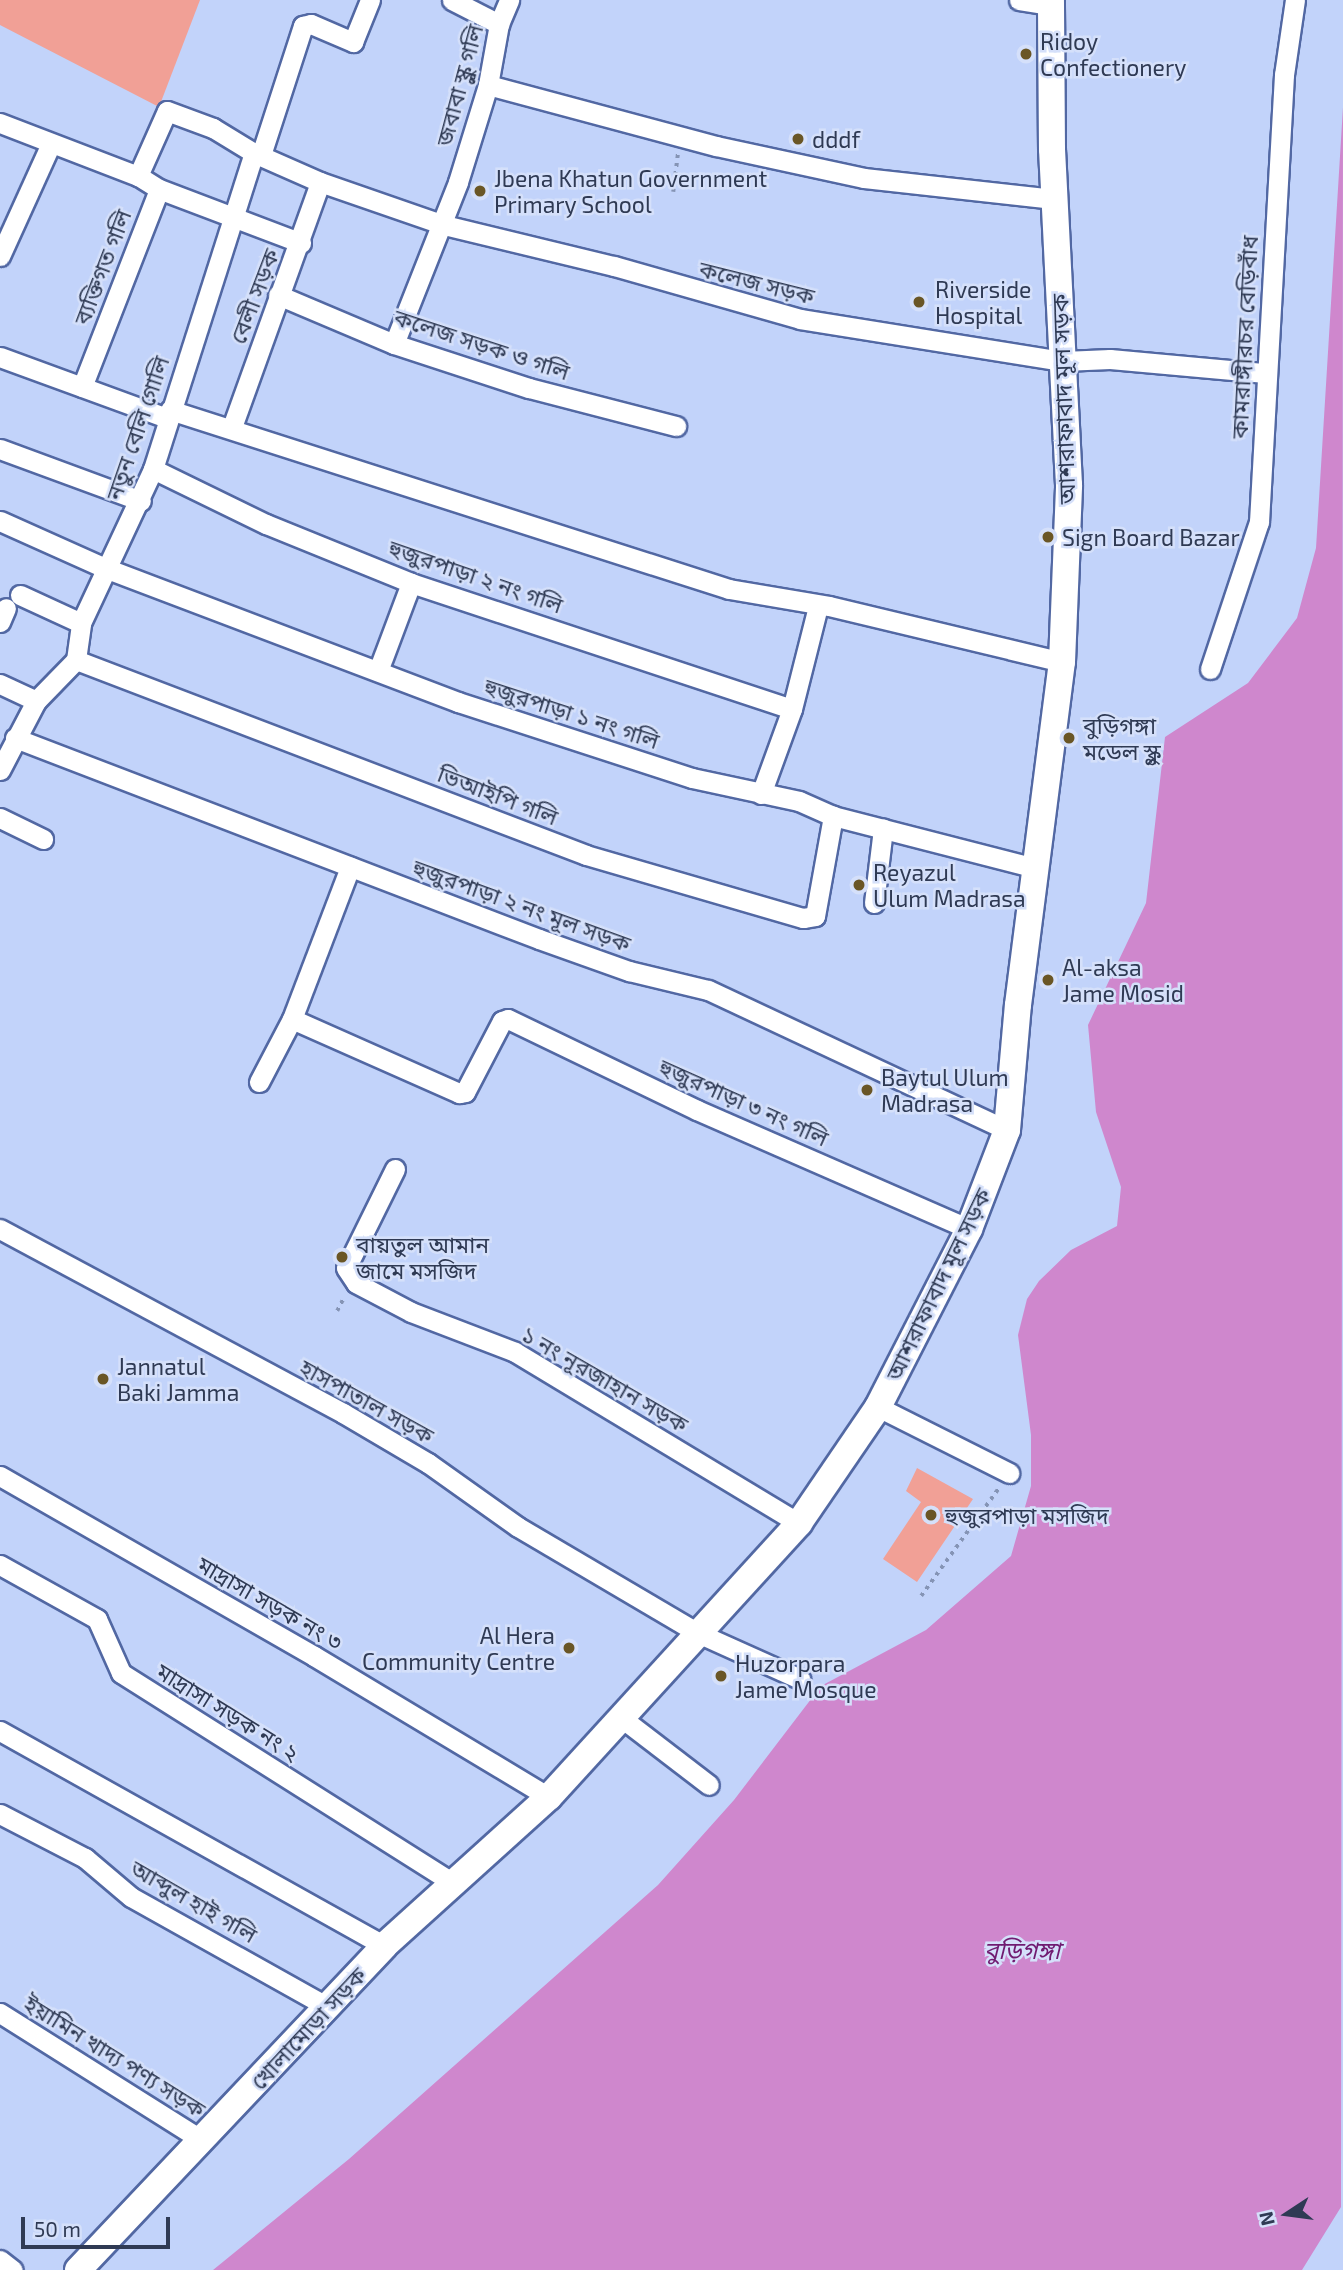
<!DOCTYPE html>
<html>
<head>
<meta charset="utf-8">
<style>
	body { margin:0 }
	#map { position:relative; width:1343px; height:2270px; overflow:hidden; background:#c2d3fa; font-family:"Exo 2","Noto Sans Bengali",sans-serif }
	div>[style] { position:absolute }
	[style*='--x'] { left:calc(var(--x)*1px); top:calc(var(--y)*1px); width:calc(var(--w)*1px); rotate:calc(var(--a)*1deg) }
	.green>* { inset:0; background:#f1a096 }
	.water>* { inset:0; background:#cf87cd }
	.path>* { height:3.5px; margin-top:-1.75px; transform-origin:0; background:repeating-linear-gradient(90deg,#8594b5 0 3.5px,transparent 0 8.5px) }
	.roads { filter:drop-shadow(2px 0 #5268a3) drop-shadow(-2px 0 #5268a3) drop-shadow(0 2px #5268a3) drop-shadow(0 -2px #5268a3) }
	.street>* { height:19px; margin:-9.5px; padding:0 9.5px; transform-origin:9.5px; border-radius:9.5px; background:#fff }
	.secondary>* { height:26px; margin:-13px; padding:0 13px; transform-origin:13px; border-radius:13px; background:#fff }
	.dots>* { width:19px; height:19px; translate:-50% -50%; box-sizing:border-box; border:4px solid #d5e0fa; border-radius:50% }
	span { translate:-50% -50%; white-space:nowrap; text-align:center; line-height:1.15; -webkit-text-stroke:5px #d5e0fa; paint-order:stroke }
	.poi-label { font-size:23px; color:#2f3a54 }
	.left { translate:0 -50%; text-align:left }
	.right { translate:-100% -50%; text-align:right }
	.street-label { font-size:23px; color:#2f3a54 }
	.water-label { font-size:24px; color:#701b71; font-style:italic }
	.north { position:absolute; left:1252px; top:2179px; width:70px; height:70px; -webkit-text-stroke:5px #d5e0fa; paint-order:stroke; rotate:257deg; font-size:19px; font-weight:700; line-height:28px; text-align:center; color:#2f3a54 }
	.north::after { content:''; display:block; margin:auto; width:24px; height:32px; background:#2f3a54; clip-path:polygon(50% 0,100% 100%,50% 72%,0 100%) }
	.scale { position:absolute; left:21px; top:2217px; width:149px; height:32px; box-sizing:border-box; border:4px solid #2f3a54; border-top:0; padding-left:9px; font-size:21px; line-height:24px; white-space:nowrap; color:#2f3a54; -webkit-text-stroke:5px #d5e0fa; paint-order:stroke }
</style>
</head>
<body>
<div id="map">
	<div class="green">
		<div style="clip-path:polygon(0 0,200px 0,159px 107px,0 25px)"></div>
		<div style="clip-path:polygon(917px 1468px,973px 1499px,917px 1582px,883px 1559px,921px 1502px,906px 1491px)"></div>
	</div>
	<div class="water">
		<div style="clip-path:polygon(1343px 107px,1341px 2207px,1302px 2270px,213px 2270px,349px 2159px,658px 1885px,734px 1800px,821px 1686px,926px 1630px,1011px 1556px,1031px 1486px,1031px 1435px,1018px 1335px,1027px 1299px,1039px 1281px,1071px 1250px,1117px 1226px,1121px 1187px,1096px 1112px,1088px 1025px,1146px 903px,1165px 737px,1248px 683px,1297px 618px,1316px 548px)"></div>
	</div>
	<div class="path">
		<div style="--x:673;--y:192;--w:38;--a:-83"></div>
		<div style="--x:337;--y:1311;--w:16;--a:-63"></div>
		<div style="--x:921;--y:1596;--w:133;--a:-54.2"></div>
	</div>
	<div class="roads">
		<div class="street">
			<div style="--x:452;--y:0;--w:53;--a:27.1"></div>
			<div style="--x:1019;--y:0;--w:32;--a:9"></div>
			<div style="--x:488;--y:85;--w:236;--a:15"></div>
			<div style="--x:716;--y:146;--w:151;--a:12.2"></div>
			<div style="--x:864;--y:178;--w:191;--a:6.3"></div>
			<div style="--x:0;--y:123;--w:148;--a:21"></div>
			<div style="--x:138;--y:176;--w:71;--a:-66"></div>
			<div style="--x:167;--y:111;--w:49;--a:20.3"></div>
			<div style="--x:213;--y:128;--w:48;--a:31.4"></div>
			<div style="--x:254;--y:153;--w:72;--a:23.7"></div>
			<div style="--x:320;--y:182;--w:131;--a:19.1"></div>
			<div style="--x:444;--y:225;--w:175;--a:13.6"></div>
			<div style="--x:614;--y:266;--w:193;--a:15.9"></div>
			<div style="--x:800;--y:319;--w:266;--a:9.1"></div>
			<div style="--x:1063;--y:361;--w:47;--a:-2.4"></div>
			<div style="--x:1110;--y:359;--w:156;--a:5.2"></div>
			<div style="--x:261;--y:155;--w:136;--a:-72"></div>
			<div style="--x:303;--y:26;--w:8;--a:-14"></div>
			<div style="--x:311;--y:24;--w:46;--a:23.2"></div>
			<div style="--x:353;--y:42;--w:45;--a:-68"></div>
			<div style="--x:159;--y:189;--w:152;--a:20.8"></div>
			<div style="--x:0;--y:256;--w:121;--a:-65.6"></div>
			<div style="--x:278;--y:295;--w:126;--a:22.9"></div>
			<div style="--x:394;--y:344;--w:142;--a:18.1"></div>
			<div style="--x:529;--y:388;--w:152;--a:14.5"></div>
			<div style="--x:394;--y:344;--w:174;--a:-68.4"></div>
			<div style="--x:458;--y:182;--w:102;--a:-72.8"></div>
			<div style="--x:488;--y:85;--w:62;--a:-79.8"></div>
			<div style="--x:499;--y:24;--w:26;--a:-67"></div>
			<div style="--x:0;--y:357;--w:178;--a:20.1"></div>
			<div style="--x:82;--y:387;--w:212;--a:-68.7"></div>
			<div style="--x:159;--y:189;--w:25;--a:-148"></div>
			<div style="--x:170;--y:410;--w:587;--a:17.76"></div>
			<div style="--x:729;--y:589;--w:101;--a:9.6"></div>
			<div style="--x:829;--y:606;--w:240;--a:13.5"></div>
			<div style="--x:232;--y:427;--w:260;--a:-70.2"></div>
			<div style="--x:0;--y:449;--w:150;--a:20.2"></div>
			<div style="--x:153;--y:469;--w:126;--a:26"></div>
			<div style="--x:266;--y:524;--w:157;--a:22.1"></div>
			<div style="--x:411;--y:583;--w:401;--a:18.3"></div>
			<div style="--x:0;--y:521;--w:115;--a:24.1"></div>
			<div style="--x:105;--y:568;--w:378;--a:20.8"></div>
			<div style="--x:458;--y:702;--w:246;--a:18"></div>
			<div style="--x:692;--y:778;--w:109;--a:12.1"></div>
			<div style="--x:799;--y:801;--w:37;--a:24"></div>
			<div style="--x:833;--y:816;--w:209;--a:14.4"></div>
			<div style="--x:20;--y:595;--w:67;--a:24.7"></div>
			<div style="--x:0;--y:622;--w:15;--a:-67"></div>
			<div style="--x:76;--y:660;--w:546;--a:20.92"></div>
			<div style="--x:586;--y:855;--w:226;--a:16.2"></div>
			<div style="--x:803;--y:918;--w:12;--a:-9"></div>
			<div style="--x:815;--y:916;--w:102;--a:-79.8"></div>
			<div style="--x:1210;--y:669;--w:155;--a:-71.6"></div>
			<div style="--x:1259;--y:522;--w:448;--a:-86.8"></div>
			<div style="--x:1284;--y:75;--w:76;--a:-81.7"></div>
			<div style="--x:378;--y:671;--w:94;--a:-69.4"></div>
			<div style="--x:0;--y:684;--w:40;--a:25"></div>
			<div style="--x:15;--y:738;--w:561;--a:20.99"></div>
			<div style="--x:539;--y:939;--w:96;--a:19.6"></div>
			<div style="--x:629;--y:971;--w:81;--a:13.5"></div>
			<div style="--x:708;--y:990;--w:330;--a:25.1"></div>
			<div style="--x:0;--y:770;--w:78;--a:-62.4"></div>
			<div style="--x:36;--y:701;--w:57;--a:-45.7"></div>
			<div style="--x:76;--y:660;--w:37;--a:-82"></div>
			<div style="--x:81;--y:623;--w:170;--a:-64.9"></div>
			<div style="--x:153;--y:469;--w:332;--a:-72.3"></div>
			<div style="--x:761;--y:794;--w:90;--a:-70"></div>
			<div style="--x:792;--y:709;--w:106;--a:-75.8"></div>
			<div style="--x:0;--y:818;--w:48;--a:26"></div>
			<div style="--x:874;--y:903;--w:75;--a:-83.1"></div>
			<div style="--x:292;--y:1019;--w:183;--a:23.9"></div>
			<div style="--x:459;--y:1093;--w:6;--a:-9"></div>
			<div style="--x:465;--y:1092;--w:80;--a:-62.5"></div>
			<div style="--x:502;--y:1021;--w:6;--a:-18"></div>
			<div style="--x:508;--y:1019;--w:210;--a:25.7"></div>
			<div style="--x:697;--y:1110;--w:297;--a:23.6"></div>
			<div style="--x:259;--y:1082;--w:71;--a:-62.4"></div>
			<div style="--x:292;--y:1019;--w:163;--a:-69.1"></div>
			<div style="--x:395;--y:1169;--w:110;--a:116.3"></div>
			<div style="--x:346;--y:1268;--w:18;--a:56"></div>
			<div style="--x:356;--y:1283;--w:62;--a:27.8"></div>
			<div style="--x:411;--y:1312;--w:111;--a:21"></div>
			<div style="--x:515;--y:1352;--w:332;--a:31.1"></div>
			<div style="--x:0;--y:1229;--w:389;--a:28.2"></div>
			<div style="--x:343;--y:1413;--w:99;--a:30.5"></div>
			<div style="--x:428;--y:1463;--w:110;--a:35.4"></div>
			<div style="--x:518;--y:1527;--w:211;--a:30.5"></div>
			<div style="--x:700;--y:1634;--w:110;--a:24.2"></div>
			<div style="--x:878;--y:1407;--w:147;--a:26.7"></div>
			<div style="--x:0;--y:1476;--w:362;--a:29.8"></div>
			<div style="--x:314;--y:1656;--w:274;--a:31"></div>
			<div style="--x:0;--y:1565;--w:111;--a:29.1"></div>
			<div style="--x:97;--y:1619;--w:59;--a:66"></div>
			<div style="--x:121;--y:1673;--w:393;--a:32.3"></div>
			<div style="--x:619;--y:1716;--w:113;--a:37.5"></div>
			<div style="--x:0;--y:1731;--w:440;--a:29.2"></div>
			<div style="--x:0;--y:1814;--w:96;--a:27.4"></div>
			<div style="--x:85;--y:1858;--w:60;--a:40.3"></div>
			<div style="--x:131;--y:1897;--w:226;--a:29.2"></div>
			<div style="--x:0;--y:2013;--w:240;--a:32.2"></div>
			<div style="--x:0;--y:2260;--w:16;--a:38"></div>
		</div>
		<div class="secondary">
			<div style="--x:78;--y:2270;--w:446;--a:-46.6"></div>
			<div style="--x:384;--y:1946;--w:222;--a:-42.1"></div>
			<div style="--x:549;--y:1797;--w:371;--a:-47.6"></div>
			<div style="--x:799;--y:1523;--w:140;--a:-55.7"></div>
			<div style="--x:878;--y:1407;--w:200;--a:-62.9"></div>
			<div style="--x:969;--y:1229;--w:106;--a:-69"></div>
			<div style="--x:1007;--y:1130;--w:125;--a:-85"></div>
			<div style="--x:1018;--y:1005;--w:346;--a:-82.7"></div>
			<div style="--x:1062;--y:662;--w:177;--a:-87.7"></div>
			<div style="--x:1069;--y:485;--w:336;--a:-92.9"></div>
			<div style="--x:1052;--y:149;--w:149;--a:-90.4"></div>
		</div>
	</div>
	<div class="dots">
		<div style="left:1026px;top:54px;background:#6a5625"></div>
		<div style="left:798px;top:139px;background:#6a5625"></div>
		<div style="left:480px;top:191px;background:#6a5625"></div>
		<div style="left:919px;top:302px;background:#6a5625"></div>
		<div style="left:1048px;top:537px;background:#6a5625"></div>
		<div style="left:1069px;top:738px;background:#6a5625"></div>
		<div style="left:859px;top:885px;background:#6a5625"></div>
		<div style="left:1048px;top:980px;background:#6a5625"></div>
		<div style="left:867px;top:1090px;background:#6a5625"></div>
		<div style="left:342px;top:1257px;background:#6a5625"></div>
		<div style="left:103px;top:1379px;background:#6a5625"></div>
		<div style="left:931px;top:1515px;background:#6a5625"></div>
		<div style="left:569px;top:1648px;background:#6a5625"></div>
		<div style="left:721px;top:1676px;background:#6a5625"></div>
	</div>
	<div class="poi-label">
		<span class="left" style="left:1040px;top:54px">Ridoy<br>Confectionery</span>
		<span class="left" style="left:812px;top:139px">dddf</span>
		<span class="left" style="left:494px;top:191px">Jbena Khatun Government<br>Primary School</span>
		<span class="left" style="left:935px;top:302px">Riverside<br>Hospital</span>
		<span class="left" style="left:1062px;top:537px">Sign Board Bazar</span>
		<span class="left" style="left:1083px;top:738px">বুড়িগঙ্গা<br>মডেল স্কুল</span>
		<span class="left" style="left:873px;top:885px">Reyazul<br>Ulum Madrasa</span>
		<span class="left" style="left:1062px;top:980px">Al-aksa<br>Jame Mosid</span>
		<span class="left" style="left:881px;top:1090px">Baytul Ulum<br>Madrasa</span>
		<span class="left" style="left:356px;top:1257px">বায়তুল আমান<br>জামে মসজিদ</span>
		<span class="left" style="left:117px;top:1379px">Jannatul<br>Baki Jamma</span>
		<span class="left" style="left:945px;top:1515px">হুজুরপাড়া মসজিদ</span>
		<span class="right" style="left:555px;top:1648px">Al Hera<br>Community Centre</span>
		<span class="left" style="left:735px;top:1676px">Huzorpara<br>Jame Mosque</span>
	</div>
	<div class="street-label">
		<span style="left:459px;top:85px;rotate:-75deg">জবাবা স্কুল গলি</span>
		<span style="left:102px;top:267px;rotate:-69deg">ব্যক্তিগত গলি</span>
		<span style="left:757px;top:282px;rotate:14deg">কলেজ সড়ক</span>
		<span style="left:254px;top:296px;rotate:-69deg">বেলী সড়ক</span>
		<span style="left:1244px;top:337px;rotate:-87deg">কামরাঙ্গীরচর বেড়িবাঁধ</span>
		<span style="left:482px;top:344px;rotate:18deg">কলেজ সড়ক ও গলি</span>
		<span style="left:1063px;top:399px;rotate:-92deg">আশরাফাবাদ মূল সড়ক</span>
		<span style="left:137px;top:428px;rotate:-71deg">নতুন বেলি গোলি</span>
		<span style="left:476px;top:576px;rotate:19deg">হুজুরপাড়া ২ নং গলি</span>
		<span style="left:572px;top:713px;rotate:18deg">হুজুরপাড়া ১ নং গলি</span>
		<span style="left:498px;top:795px;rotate:21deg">ভিআইপি গলি</span>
		<span style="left:522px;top:905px;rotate:20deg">হুজুরপাড়া ২ নং মূল সড়ক</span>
		<span style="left:744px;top:1102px;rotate:24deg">হুজুরপাড়া ৩ নং গলি</span>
		<span style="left:938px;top:1284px;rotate:-64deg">আশরাফাবাদ মূল সড়ক</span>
		<span style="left:605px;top:1379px;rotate:30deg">১ নং নূরজাহান সড়ক</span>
		<span style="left:367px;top:1401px;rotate:29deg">হাসপাতাল সড়ক</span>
		<span style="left:270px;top:1603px;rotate:30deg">মাদ্রাসা সড়ক নং ৩</span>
		<span style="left:228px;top:1712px;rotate:32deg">মাদ্রাসা সড়ক নং ২</span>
		<span style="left:194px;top:1901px;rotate:30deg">আব্দুল হাই গলি</span>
		<span style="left:308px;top:2028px;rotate:-47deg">খোলামোড়া সড়ক</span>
		<span style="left:115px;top:2056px;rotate:32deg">ইয়ামিন খাদ্য পণ্য সড়ক</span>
	</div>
	<div class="water-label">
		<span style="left:1022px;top:1950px">বুড়িগঙ্গা</span>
	</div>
	<div class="north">N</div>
	<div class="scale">50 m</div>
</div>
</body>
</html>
